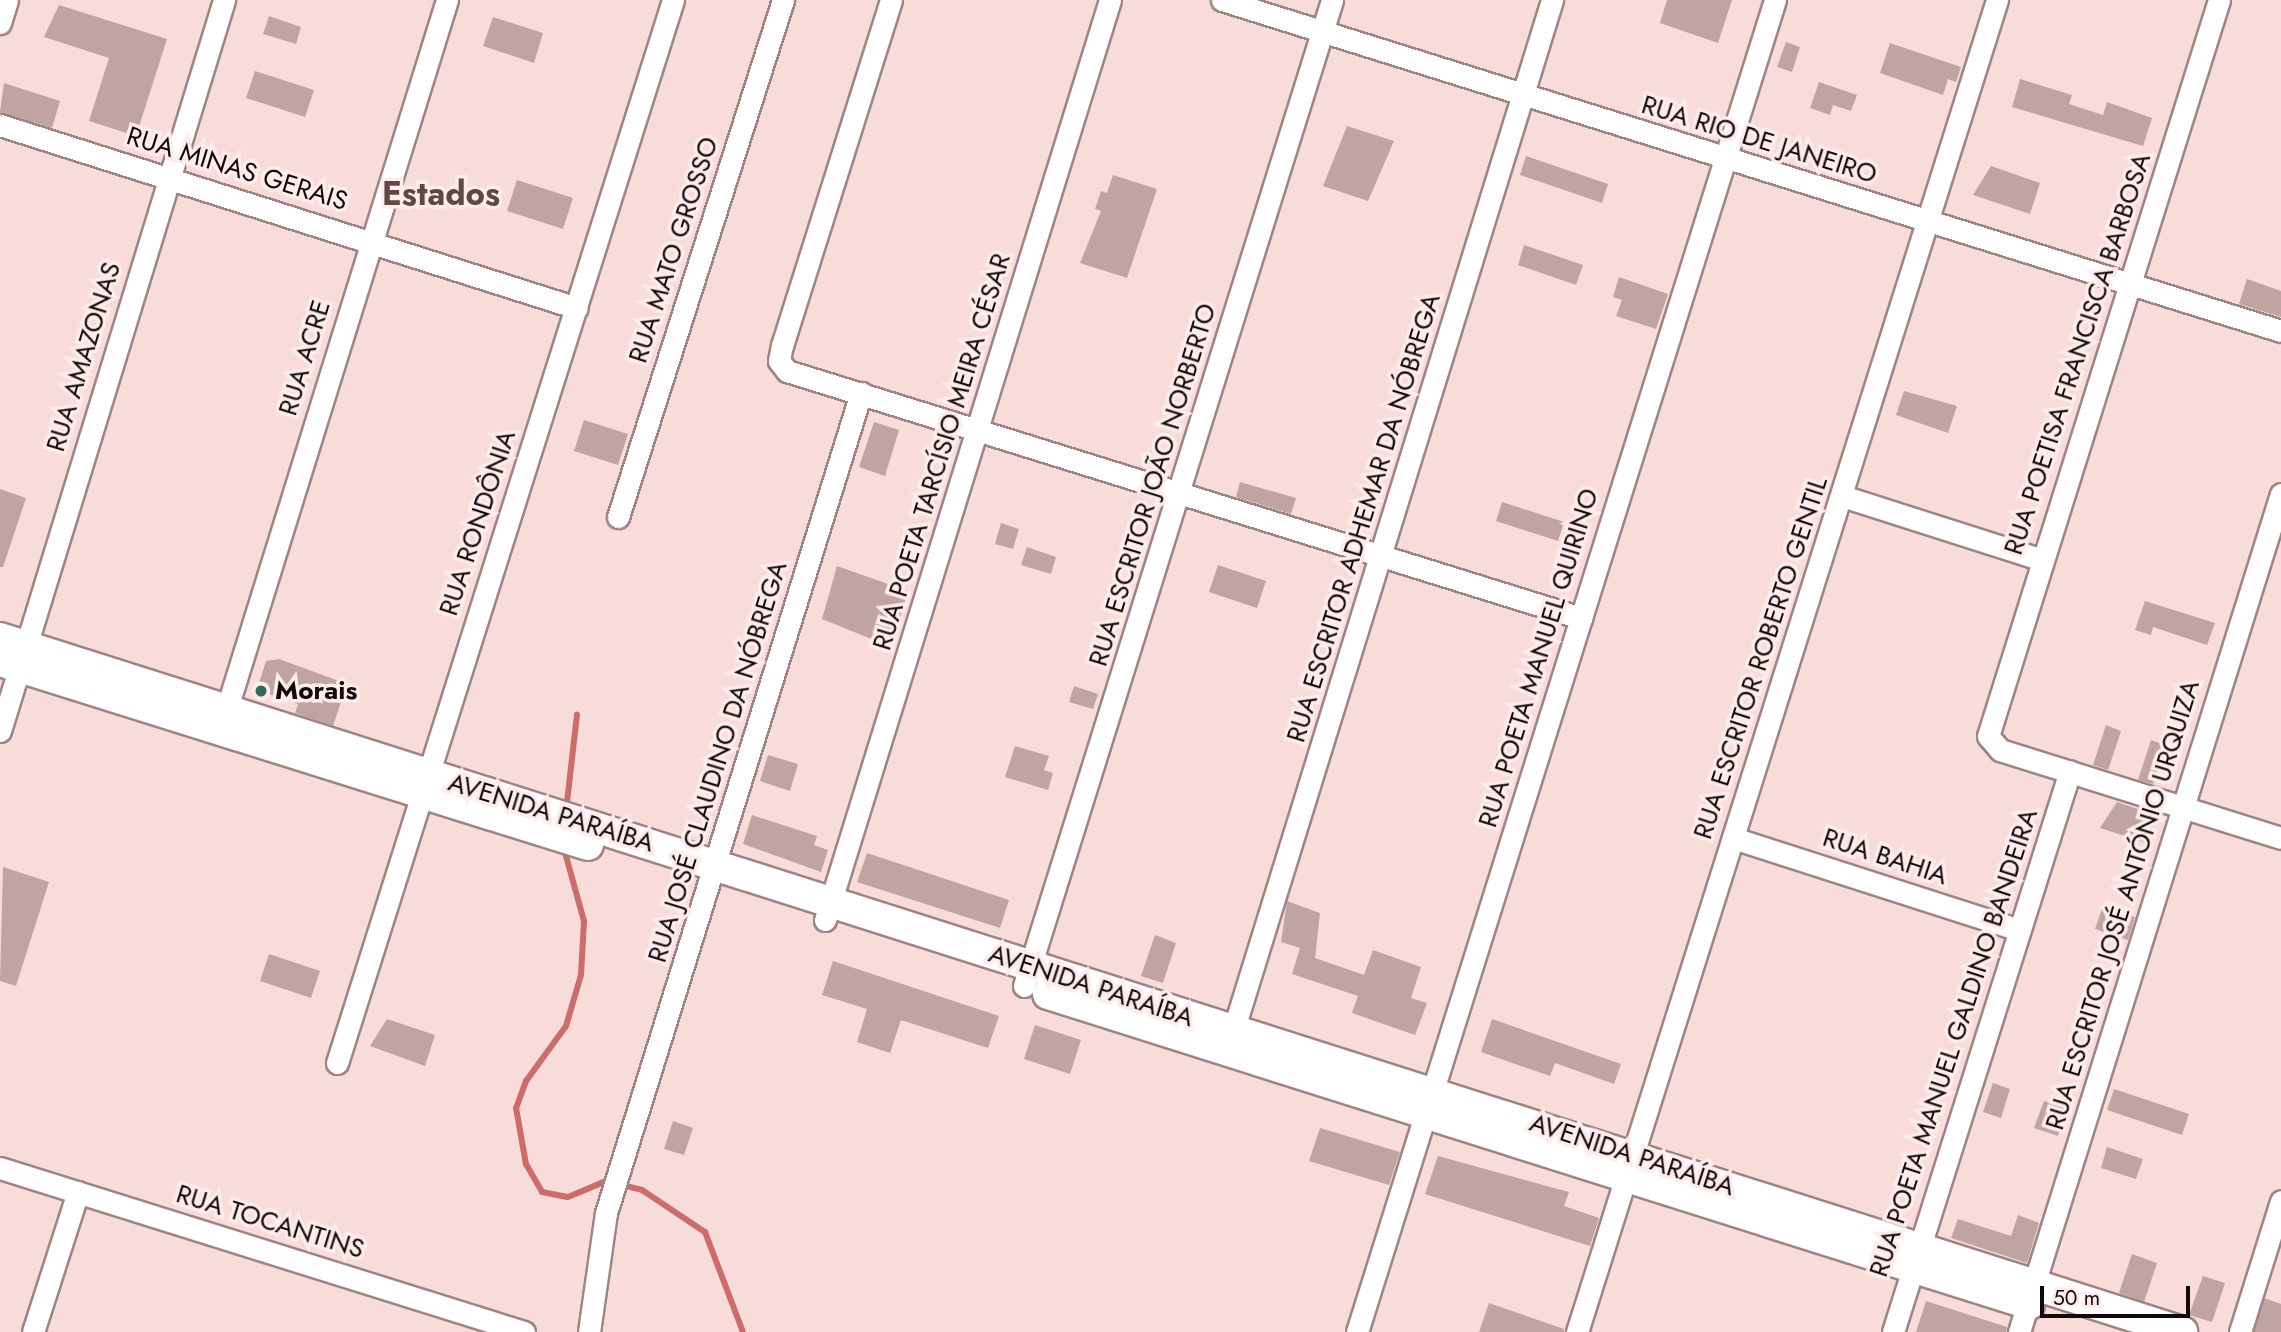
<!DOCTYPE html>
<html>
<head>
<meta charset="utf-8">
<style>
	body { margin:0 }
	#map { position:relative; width:2281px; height:1332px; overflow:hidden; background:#f8dcda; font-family:Jost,sans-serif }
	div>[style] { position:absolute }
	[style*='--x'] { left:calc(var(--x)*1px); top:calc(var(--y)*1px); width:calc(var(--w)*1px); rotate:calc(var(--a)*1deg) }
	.stream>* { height:6px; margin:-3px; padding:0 3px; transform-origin:3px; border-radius:3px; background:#cc6c6b }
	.building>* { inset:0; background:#bfa4a2 }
	.roads { filter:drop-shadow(2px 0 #9e8483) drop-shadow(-2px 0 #9e8483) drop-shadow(0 2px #9e8483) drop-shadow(0 -2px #9e8483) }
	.street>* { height:21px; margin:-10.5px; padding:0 10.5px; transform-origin:10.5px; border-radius:10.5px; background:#fff }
	.secondary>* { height:30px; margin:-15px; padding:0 15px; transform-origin:15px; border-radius:15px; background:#fff }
	.dots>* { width:19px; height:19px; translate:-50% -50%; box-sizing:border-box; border:4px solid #fdeceb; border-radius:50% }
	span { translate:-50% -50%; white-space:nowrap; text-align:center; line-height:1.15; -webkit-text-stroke:7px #fdeceb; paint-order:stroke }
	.street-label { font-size:26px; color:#120909 }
	.poi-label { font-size:26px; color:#120909; font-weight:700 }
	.left { translate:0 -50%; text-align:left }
	.district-label { font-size:33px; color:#5e4746; font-weight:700 }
	.scale { position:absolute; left:2040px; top:1286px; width:150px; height:32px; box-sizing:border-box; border:4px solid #120909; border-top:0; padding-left:9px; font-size:21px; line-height:24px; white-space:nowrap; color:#120909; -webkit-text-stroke:5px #fdeceb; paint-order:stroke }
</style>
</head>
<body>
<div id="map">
	<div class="stream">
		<div style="--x:566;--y:811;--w:97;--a:-83.5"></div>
		<div style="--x:563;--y:845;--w:79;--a:74.6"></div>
		<div style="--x:584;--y:921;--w:54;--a:93.2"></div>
		<div style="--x:581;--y:975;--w:53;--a:106.4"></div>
		<div style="--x:566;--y:1026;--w:68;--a:126"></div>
		<div style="--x:526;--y:1081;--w:29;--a:110"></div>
		<div style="--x:516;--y:1108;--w:57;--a:79.9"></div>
		<div style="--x:526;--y:1164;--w:32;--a:60"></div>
		<div style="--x:542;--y:1192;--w:26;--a:11"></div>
		<div style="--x:568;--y:1197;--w:41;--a:-22.8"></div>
		<div style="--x:606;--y:1181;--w:37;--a:14"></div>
		<div style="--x:642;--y:1190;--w:76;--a:33.7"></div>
		<div style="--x:705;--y:1232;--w:107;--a:69.2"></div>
	</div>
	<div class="building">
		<div style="clip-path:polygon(1667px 0,1732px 0,1718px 43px,1660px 23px)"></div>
		<div style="clip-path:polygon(59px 5px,167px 39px,136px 136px,89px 121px,109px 58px,44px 37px)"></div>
		<div style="clip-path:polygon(269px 16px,301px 27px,296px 44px,263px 34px)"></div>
		<div style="clip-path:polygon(493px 17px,543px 33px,534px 63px,483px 46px)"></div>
		<div style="clip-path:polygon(1786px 42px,1800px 47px,1792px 72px,1777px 67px)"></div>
		<div style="clip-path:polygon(1890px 43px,1961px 67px,1956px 82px,1948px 79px,1943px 95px,1880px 73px)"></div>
		<div style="clip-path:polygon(255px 71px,314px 90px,305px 117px,246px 98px)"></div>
		<div style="clip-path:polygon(2020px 79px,2072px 95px,2069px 104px,2103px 115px,2107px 102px,2152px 118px,2143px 146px,2012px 107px)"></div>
		<div style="clip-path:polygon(1819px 82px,1857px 95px,1851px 111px,1833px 105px,1830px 115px,1810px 108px)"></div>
		<div style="clip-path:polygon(4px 83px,60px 101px,52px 128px,0 112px)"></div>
		<div style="clip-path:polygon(1347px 126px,1394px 141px,1368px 201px,1323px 186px)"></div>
		<div style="clip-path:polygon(1526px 156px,1608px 184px,1602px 203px,1520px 175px)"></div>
		<div style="clip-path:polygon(1991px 166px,2040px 183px,2030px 214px,1973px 195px)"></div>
		<div style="clip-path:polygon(1113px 175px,1157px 189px,1127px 278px,1080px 263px,1101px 211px,1095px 209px,1101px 191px,1107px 193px)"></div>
		<div style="clip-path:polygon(517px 180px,573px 198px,563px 229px,507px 211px)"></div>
		<div style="clip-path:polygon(1524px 245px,1583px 265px,1576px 285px,1518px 265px)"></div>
		<div style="clip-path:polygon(1619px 277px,1668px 294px,1656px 329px,1616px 316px,1622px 300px,1613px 297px)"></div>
		<div style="clip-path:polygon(2247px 279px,2281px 291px,2281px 317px,2239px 304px)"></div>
		<div style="clip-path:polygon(1904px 391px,1957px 406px,1948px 433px,1896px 415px)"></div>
		<div style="clip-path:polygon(584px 420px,628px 434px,618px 465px,574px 451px)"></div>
		<div style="clip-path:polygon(874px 422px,899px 430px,885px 476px,859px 467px)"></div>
		<div style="clip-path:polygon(1240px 482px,1296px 498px,1291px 514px,1236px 497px)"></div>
		<div style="clip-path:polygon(0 489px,26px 498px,3px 567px,0 567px)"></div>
		<div style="clip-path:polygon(1502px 502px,1564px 522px,1558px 541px,1496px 521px)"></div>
		<div style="clip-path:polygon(1001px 523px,1019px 529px,1013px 549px,995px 544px)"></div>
		<div style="clip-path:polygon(1027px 547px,1056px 557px,1051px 574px,1021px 565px)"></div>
		<div style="clip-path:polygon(1218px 565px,1266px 581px,1257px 608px,1209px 592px)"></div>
		<div style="clip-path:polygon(837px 566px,908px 591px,891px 647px,822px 619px)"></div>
		<div style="clip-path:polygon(2145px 601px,2215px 623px,2207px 645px,2153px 627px,2151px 635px,2135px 630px)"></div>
		<div style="clip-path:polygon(279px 659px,347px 684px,333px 726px,295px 713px,298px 704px,257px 690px,266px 661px)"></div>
		<div style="clip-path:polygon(1074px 686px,1098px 694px,1093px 709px,1069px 702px)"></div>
		<div style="clip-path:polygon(2106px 725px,2121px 731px,2108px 770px,2093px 765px)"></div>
		<div style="clip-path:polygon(2151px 740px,2166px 745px,2153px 784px,2138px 780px)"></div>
		<div style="clip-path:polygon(1015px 746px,1049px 756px,1044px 770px,1053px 773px,1048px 790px,1005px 777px)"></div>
		<div style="clip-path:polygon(768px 755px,798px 764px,790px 791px,760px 781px)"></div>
		<div style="clip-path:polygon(2117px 802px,2155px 815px,2146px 843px,2100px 828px)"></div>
		<div style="clip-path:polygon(752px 815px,817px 836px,814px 845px,828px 850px,821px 872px,743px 844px)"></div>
		<div style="clip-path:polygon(867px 853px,1009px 900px,1000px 928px,857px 882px)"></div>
		<div style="clip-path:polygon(3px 867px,49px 882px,16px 986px,0 981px)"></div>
		<div style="clip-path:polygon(1287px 901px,1320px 913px,1315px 958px,1364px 975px,1373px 950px,1421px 967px,1411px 998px,1427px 1003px,1415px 1035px,1352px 1013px,1358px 996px,1292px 974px,1300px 948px,1281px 942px)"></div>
		<div style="clip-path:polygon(2103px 906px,2135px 917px,2128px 940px,2095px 929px)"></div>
		<div style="clip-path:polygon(1155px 935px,1176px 943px,1163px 983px,1141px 976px)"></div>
		<div style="clip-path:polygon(269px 954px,320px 971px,311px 998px,260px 981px)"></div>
		<div style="clip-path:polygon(833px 961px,999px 1016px,988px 1048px,901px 1020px,890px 1053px,857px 1042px,867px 1009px,822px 995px)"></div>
		<div style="clip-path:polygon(387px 1019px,435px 1035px,425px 1066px,370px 1046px)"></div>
		<div style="clip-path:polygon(1492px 1019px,1621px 1064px,1614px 1084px,1555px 1063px,1550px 1076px,1481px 1052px)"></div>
		<div style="clip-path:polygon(1035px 1025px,1081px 1040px,1070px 1074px,1024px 1059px)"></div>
		<div style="clip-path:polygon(1993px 1083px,2010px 1089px,2001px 1118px,1983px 1112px)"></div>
		<div style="clip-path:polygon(2114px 1089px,2189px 1114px,2182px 1135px,2107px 1110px)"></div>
		<div style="clip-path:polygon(2044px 1101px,2067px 1108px,2058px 1136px,2034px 1128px)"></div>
		<div style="clip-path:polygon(673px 1121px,693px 1128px,684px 1155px,664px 1149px)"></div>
		<div style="clip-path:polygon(1320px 1128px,1400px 1152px,1389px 1185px,1309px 1161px)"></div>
		<div style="clip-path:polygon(2107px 1147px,2143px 1159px,2136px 1179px,2101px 1168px)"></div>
		<div style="clip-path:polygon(1438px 1156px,1569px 1192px,1564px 1206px,1599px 1218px,1590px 1246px,1425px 1194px)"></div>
		<div style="clip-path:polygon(2018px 1215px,2039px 1223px,2027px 1263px,1951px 1238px,1958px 1219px,2011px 1236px)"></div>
		<div style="clip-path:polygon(2132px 1254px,2157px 1263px,2144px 1302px,2119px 1293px)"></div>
		<div style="clip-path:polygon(2203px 1276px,2225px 1283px,2212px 1322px,2189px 1315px)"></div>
		<div style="clip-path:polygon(2264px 1298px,2281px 1304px,2281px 1332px,2254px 1332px)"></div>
		<div style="clip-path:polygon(1926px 1301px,2007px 1327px,2006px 1332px,1916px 1332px)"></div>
		<div style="clip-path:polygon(1489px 1303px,1564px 1329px,1564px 1332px,1479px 1332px)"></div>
	</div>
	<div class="roads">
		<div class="street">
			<div style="--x:891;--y:0;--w:362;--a:107.5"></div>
			<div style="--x:782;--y:345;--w:16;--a:101"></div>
			<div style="--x:779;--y:361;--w:13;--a:51"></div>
			<div style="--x:787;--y:371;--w:832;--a:17.28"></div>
			<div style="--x:1222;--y:0;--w:1110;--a:17.36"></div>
			<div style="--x:2219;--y:0;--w:771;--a:107.42"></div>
			<div style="--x:1988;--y:736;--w:18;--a:49"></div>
			<div style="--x:2000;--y:750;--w:294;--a:17.4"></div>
			<div style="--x:0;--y:23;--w:24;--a:-73"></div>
			<div style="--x:0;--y:125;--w:605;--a:17.6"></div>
			<div style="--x:1842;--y:496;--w:210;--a:17.7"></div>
			<div style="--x:618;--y:517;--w:543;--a:-72.3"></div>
			<div style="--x:222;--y:724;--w:758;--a:-72.74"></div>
			<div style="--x:0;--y:731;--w:765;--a:-72.96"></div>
			<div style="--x:1733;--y:838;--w:300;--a:17.8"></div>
			<div style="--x:825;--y:920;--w:963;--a:-72.79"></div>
			<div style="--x:1024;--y:986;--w:1033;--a:-72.65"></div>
			<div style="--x:1230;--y:1041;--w:1090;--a:-72.81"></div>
			<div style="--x:337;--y:1063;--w:1115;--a:-72.46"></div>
			<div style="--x:0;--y:1168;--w:549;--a:17.38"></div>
			<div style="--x:33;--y:1332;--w:147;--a:-72.2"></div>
			<div style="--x:589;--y:1332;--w:120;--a:-81.9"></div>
			<div style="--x:606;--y:1213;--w:859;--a:-72.73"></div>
			<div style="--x:1357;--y:1332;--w:1396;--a:-72.58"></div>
			<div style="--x:1577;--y:1332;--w:1397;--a:-72.5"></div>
			<div style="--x:1893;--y:1332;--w:588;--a:-72.49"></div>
			<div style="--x:2019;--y:1332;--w:878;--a:-72.64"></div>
			<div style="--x:2240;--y:1332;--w:137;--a:-72.6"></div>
		</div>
		<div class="secondary">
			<div style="--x:0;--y:638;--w:2290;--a:17.64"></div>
			<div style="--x:0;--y:661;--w:616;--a:17.38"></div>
			<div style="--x:1048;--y:994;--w:1029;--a:17.54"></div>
		</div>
	</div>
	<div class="dots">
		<div style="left:261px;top:691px;background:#2e6c59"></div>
	</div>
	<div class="street-label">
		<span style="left:1759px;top:140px;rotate:17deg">RUA RIO DE JANEIRO</span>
		<span style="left:237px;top:169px;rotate:17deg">RUA MINAS GERAIS</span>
		<span style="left:674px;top:250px;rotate:-72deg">RUA MATO GROSSO</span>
		<span style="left:2078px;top:354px;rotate:-72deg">RUA POETISA FRANCISCA BARBOSA</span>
		<span style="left:84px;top:357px;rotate:-73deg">RUA AMAZONAS</span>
		<span style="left:305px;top:358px;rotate:-73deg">RUA ACRE</span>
		<span style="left:942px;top:452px;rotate:-73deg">RUA POETA TARCÍSIO MEIRA CÉSAR</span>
		<span style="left:1153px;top:485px;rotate:-73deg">RUA ESCRITOR JOÃO NORBERTO</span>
		<span style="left:1364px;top:518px;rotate:-73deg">RUA ESCRITOR ADHEMAR DA NÓBREGA</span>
		<span style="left:478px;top:523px;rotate:-72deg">RUA RONDÔNIA</span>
		<span style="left:1539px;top:658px;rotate:-73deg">RUA POETA MANUEL QUIRINO</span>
		<span style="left:1761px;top:658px;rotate:-72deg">RUA ESCRITOR ROBERTO GENTIL</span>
		<span style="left:718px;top:762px;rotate:-73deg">RUA JOSÉ CLAUDINO DA NÓBREGA</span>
		<span style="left:551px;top:813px;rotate:17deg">AVENIDA PARAÍBA</span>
		<span style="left:1885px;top:857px;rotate:18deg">RUA BAHIA</span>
		<span style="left:2123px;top:905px;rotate:-73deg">RUA ESCRITOR JOSÉ ANTÓNIO URQUIZA</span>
		<span style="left:1091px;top:986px;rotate:18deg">AVENIDA PARAÍBA</span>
		<span style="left:1954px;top:1043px;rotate:-72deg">RUA POETA MANUEL GALDINO BANDEIRA</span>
		<span style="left:1632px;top:1155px;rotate:18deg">AVENIDA PARAÍBA</span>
		<span style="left:270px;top:1222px;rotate:17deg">RUA TOCANTINS</span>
	</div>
	<div class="poi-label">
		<span class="left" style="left:275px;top:691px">Morais</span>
	</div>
	<div class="district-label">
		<span style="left:441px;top:194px">Estados</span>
	</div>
	<div class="scale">50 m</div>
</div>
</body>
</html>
